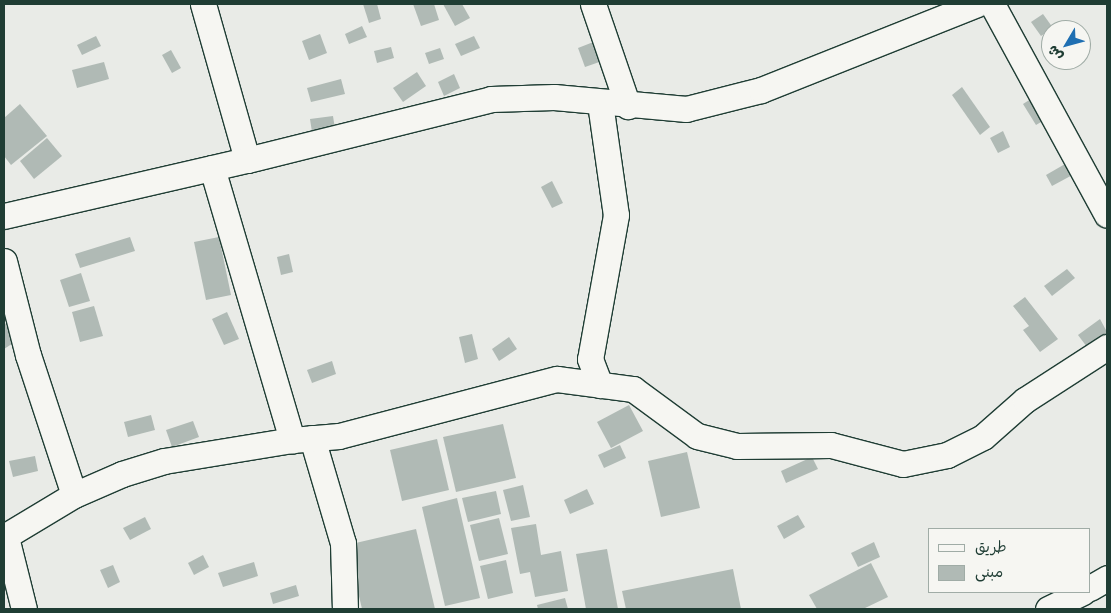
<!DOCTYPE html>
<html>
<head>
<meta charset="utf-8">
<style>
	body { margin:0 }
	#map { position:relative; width:1111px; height:613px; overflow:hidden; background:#e9ebe7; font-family:Mali,"Playpen Sans Arabic",sans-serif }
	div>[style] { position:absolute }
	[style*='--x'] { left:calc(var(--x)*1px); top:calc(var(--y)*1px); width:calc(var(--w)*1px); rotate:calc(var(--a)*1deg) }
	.building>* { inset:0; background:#b0bab5 }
	.roads { filter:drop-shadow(1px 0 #1f3d34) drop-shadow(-1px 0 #1f3d34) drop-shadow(0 1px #1f3d34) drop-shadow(0 -1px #1f3d34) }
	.minor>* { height:25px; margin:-12.5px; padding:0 12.5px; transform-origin:12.5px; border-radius:12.5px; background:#f6f6f2 }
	span { translate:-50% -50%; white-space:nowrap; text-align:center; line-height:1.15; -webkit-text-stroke:4.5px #f6f6f2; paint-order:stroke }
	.frame { position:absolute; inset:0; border:5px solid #1f3d34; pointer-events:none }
	.legend { position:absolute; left:928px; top:528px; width:162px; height:65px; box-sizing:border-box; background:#f6f6f2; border:1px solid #a0aca6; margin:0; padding:6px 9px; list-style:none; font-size:15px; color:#1f3d34 }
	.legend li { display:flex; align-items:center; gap:10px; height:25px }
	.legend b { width:25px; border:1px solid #a0aca6 }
	.north { position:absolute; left:1041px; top:20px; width:50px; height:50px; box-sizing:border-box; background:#f6f6f2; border:1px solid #a0aca6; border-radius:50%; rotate:233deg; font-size:14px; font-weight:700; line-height:20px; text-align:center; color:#1f3d34 }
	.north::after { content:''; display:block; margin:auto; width:18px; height:22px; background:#1f6fb2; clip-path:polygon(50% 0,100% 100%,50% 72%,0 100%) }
</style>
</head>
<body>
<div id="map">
	<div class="building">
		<div style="clip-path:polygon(363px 4px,377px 4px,381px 19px,369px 23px)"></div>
		<div style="clip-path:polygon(413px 4px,434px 4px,439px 20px,421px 26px)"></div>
		<div style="clip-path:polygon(443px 4px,462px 4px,470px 18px,455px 26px)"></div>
		<div style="clip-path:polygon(1043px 14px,1053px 28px,1041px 36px,1031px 22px)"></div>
		<div style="clip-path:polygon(362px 26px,367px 37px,349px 44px,345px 34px)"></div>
		<div style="clip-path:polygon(320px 34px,327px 53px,309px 60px,302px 41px)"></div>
		<div style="clip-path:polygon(96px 36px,101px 46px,82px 55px,77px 45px)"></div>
		<div style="clip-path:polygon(474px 36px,480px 48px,461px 56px,455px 44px)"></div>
		<div style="clip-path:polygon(601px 39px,608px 59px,585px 67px,578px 48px)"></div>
		<div style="clip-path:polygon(391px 47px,394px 58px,377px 63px,374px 51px)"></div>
		<div style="clip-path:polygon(440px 48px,444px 59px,429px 64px,425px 53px)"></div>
		<div style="clip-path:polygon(171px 50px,181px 68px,172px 73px,162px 55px)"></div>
		<div style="clip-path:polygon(104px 62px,109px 79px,77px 88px,72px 70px)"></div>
		<div style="clip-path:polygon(417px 72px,426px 86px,403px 102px,393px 88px)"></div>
		<div style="clip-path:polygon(454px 74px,460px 88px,444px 96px,438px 82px)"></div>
		<div style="clip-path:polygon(341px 79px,345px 94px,311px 102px,307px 88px)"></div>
		<div style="clip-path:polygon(962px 87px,990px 127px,980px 135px,952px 95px)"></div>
		<div style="clip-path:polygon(1034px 97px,1048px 118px,1036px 125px,1023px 104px)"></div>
		<div style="clip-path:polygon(20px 104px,47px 136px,11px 165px,4px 156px,4px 118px)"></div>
		<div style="clip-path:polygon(333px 116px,335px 129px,312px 132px,310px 119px)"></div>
		<div style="clip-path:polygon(1003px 131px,1010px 147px,998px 153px,990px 138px)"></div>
		<div style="clip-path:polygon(47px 138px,62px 156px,34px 179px,20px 161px)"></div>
		<div style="clip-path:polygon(1072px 160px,1078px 172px,1052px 186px,1046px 175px)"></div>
		<div style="clip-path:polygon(552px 181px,563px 203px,552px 208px,541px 187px)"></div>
		<div style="clip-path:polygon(130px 237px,135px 251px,80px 268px,75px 254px)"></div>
		<div style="clip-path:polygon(219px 237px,231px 295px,206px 300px,194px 242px)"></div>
		<div style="clip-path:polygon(289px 254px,293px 272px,281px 275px,277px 257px)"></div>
		<div style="clip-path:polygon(1067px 269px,1075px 278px,1052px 296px,1044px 286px)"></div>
		<div style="clip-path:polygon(81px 273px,90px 301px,69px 307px,60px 280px)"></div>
		<div style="clip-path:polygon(1025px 297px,1058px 339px,1040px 352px,1023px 330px,1029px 326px,1013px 306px)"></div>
		<div style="clip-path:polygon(94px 306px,103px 336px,80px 342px,72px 312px)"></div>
		<div style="clip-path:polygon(227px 312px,239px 339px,224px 345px,212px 319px)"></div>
		<div style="clip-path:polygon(1100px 319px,1107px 332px,1087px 347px,1078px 335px)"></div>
		<div style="clip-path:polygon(4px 321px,15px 342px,4px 349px)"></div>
		<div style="clip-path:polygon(472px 334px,478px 359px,465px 363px,459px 337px)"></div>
		<div style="clip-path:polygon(509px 337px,517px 349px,499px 361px,492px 349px)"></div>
		<div style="clip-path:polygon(332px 361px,336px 374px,312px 383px,307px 370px)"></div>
		<div style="clip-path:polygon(629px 405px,643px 431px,611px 448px,597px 422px)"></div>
		<div style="clip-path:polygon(151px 415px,155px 430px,128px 437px,124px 422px)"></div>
		<div style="clip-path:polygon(193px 421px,199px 437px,172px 447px,166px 430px)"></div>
		<div style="clip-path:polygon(503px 424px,516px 478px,456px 492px,443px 437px)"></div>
		<div style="clip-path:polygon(437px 439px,449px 490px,402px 501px,390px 450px)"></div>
		<div style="clip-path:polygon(620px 445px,626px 458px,604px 468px,598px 455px)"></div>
		<div style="clip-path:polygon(687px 452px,700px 508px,661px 517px,648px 461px)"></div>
		<div style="clip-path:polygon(35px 456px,38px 471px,13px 477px,9px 461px)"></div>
		<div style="clip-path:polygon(812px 457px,818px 469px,786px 483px,781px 471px)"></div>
		<div style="clip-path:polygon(523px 485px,530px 517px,511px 521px,503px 490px)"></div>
		<div style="clip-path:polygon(587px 489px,594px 504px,570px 514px,564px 500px)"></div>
		<div style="clip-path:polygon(496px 491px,501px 514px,468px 522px,462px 498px)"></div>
		<div style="clip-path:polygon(457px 498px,480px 598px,445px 606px,422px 507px)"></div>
		<div style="clip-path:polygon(798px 515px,805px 527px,784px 539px,777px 526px)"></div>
		<div style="clip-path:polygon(145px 517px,151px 529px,130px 540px,123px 528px)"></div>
		<div style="clip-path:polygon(499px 518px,508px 554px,479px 561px,470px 525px)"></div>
		<div style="clip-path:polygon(536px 524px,541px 555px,561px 551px,568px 591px,535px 597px,530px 572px,520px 574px,511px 528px)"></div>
		<div style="clip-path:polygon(416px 529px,435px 609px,362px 609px,347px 545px)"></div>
		<div style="clip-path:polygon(874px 542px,880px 557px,858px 567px,851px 553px)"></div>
		<div style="clip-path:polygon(607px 549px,618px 609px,586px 609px,576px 554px)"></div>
		<div style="clip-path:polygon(203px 555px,209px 567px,194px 575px,188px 563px)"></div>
		<div style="clip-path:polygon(506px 560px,513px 593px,488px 599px,480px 566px)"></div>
		<div style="clip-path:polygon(254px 562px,258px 576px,223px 587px,218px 573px)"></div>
		<div style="clip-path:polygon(871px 563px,888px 597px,863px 609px,817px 609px,809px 595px)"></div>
		<div style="clip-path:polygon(113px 565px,120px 582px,108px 588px,100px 570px)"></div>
		<div style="clip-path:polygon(733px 569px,741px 609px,626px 609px,622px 591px)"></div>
		<div style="clip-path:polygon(296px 585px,299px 596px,273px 604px,270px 593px)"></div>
		<div style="clip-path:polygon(565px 598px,568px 609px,538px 609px,537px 605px)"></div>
	</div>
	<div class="roads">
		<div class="minor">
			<div style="--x:203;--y:4;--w:162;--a:74.2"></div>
			<div style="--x:593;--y:4;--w:108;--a:71.1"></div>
			<div style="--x:992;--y:4;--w:240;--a:61.4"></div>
			<div style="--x:600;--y:103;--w:113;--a:81.9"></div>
			<div style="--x:616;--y:215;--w:146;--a:100.2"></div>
			<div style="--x:590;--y:359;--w:28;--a:69"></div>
			<div style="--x:212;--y:168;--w:284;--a:73.6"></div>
			<div style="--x:4;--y:216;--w:249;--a:-13"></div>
			<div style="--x:247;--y:160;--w:252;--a:-14"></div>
			<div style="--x:491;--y:99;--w:63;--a:-1.8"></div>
			<div style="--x:554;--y:97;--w:133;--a:5.2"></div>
			<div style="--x:686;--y:109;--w:77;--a:-14.2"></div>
			<div style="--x:761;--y:90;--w:232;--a:-21.7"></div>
			<div style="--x:4;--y:261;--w:97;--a:75.7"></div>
			<div style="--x:28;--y:355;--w:147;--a:71.8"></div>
			<div style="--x:312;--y:438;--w:109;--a:73.6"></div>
			<div style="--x:343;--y:543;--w:66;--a:88.3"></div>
			<div style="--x:4;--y:537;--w:82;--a:-31"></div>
			<div style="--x:74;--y:495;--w:52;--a:-23.6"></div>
			<div style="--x:122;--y:474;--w:44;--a:-17.2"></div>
			<div style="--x:164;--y:461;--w:130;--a:-9.3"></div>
			<div style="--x:292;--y:440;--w:47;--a:-4.9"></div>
			<div style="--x:339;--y:436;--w:225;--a:-14.7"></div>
			<div style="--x:557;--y:379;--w:77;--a:7.5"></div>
			<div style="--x:633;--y:389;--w:79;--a:36.3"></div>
			<div style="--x:697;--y:436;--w:41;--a:14"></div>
			<div style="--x:737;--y:446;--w:94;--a:-0.6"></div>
			<div style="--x:831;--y:445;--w:74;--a:14.8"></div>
			<div style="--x:903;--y:464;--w:45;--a:-11.6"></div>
			<div style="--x:947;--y:455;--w:40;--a:-26.6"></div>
			<div style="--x:983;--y:437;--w:56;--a:-41.4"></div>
			<div style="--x:1025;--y:400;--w:98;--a:-32.9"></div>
			<div style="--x:6;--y:537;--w:74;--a:76"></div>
			<div style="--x:1090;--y:588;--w:20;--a:-30"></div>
			<div style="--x:1048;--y:609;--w:39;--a:-26"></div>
		</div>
	</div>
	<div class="frame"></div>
	<ul class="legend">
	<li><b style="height:6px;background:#f6f6f2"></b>طريق</li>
	<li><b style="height:14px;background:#b0bab5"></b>مبنى</li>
	</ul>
	<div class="north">ش</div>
</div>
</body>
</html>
